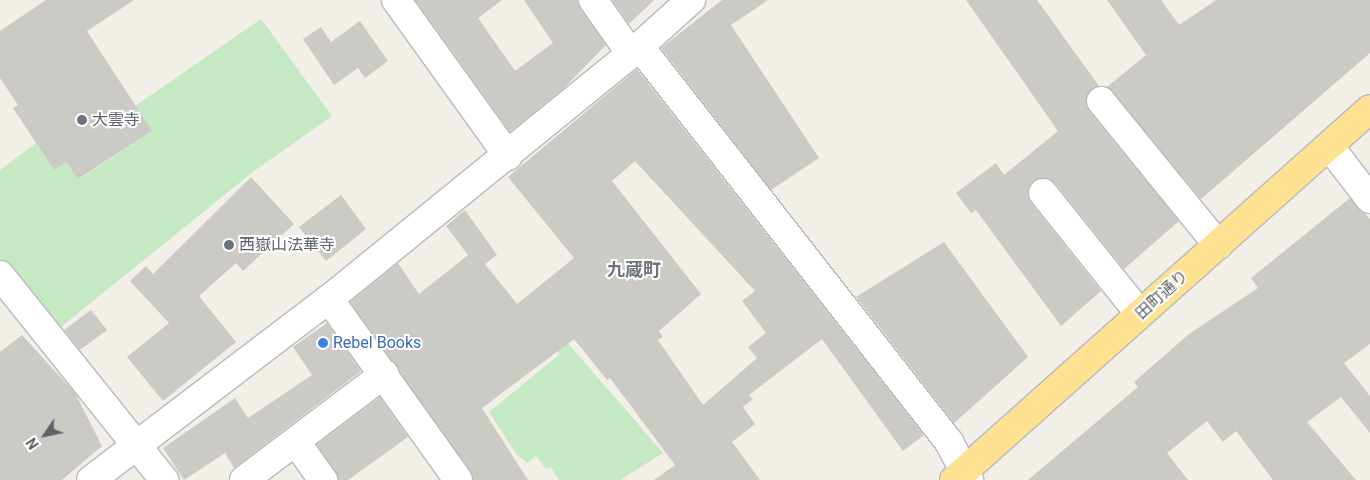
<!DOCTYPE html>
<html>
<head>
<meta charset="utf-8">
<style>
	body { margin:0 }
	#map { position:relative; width:1370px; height:480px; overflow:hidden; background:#f1efe7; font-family:Roboto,"Noto Sans JP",sans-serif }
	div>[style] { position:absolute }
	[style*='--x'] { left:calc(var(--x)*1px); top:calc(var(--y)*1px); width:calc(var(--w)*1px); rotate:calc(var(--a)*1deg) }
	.green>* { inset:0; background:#c4e9c3 }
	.building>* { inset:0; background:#cccac4 }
	.roads { filter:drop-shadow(1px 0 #b8babe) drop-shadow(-1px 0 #b8babe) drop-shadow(0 1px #b8babe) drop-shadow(0 -1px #b8babe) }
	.minor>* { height:28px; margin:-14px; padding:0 14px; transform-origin:14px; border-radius:14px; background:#fff }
	.highway>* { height:28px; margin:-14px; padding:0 14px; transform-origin:14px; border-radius:14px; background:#ffe291 }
	.dots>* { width:14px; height:14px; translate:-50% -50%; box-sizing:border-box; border:2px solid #fff; border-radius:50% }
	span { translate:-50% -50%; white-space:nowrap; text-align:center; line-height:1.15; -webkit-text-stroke:4px #fff; paint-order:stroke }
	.worship-label { font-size:16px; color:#5b616d }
	.left { translate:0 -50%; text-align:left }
	.street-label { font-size:16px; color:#5f6368 }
	.shop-label { font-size:16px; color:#366cbe }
	.neighbourhood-label { font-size:18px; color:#6f757a; font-weight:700 }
	.north { position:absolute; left:20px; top:410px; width:50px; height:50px; -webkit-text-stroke:4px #fff; paint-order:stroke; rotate:236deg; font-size:14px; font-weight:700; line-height:20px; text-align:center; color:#5f6368 }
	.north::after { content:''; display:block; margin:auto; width:18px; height:22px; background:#5f6368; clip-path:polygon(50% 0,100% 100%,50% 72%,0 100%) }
</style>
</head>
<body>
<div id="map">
	<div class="green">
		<div style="clip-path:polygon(261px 19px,332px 116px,254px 171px,56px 331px,0 261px,0 170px,36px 143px,54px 170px,67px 162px,79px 179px,151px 132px,135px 106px)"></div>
		<div style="clip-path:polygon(560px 334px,663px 453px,620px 480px,559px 480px,551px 467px,546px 469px,536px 456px,527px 463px,517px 455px,489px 412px,559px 355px,551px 340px)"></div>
	</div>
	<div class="building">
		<div style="clip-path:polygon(46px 0,134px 0,87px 31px,152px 131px,78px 179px,67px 162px,54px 170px,13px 108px,18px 105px,0 78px,0 31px)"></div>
		<div style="clip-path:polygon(415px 0,502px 0,478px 18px,515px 71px,553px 43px,524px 0,578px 0,606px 45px,563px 89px,510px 132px)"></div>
		<div style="clip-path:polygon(612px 0,654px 0,629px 24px)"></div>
		<div style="clip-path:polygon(722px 0,768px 0,731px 25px,819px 158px,771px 190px,661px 48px)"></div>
		<div style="clip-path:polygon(966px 0,1037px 0,1099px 86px,1087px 95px,1089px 111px,1179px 221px,1124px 269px,1055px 183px,1041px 178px,1033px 181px,1028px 195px,1031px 203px,1101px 291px,1061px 326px,976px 210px,971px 213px,956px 193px,996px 163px,1004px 175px,1058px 131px)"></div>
		<div style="clip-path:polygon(1107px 0,1161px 0,1179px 25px,1216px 0,1370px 0,1370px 53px,1201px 199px,1107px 87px,1146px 55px)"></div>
		<div style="clip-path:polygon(360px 21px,388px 61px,365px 78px,358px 68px,334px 85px,303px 39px,321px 27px,331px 42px)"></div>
		<div style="clip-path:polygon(evenodd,637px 69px,924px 435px,903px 451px,822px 339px,749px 395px,753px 399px,743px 407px,755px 424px,732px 442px,760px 480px,654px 480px,675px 465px,610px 378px,607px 380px,574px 339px,482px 408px,528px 480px,473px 480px,350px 302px,398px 263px,419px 294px,468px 255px,446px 226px,465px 210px,497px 255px,485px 264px,517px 304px,574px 258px,508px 177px,637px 69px,635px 161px,755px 291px,742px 301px,766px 333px,748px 347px,757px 358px,703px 405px,658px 340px,663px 337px,659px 331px,701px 294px,612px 181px,635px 161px)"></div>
		<div style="clip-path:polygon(251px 177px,294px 224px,243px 271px,236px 263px,199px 296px,236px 342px,163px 401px,127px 357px,169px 323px,130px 281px,146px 266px,153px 274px)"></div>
		<div style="clip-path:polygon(341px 195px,366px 229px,326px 261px,299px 227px)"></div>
		<div style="clip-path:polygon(1350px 198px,1370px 219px,1370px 344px,1344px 363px,1370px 396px,1370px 433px,1341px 397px,1307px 422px,1356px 480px,1273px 480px,1236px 431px,1223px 442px,1207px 421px,1167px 453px,1188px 480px,1028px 480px,1138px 387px,1134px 382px,1189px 334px,1258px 288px,1251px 278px)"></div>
		<div style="clip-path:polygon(944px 242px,1028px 357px,954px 423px,856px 297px)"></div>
		<div style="clip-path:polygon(91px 310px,107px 330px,80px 350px,64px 330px)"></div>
		<div style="clip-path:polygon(327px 323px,361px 371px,234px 468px,225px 453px,184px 480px,163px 448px,235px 398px,248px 418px,312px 375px,293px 347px)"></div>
		<div style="clip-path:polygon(22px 335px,75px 393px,102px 446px,62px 480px,0 480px,0 352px)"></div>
		<div style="clip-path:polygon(380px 397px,408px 437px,348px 480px,338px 480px,317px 444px)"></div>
	</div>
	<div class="roads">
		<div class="minor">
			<div style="--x:396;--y:0;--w:192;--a:54.3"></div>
			<div style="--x:593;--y:0;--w:66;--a:54.9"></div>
			<div style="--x:640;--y:47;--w:502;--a:51.96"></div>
			<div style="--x:949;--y:442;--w:43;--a:62.2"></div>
			<div style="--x:1101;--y:101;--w:186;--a:50.9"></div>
			<div style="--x:1329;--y:146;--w:67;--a:52.3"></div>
			<div style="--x:1043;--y:193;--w:155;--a:51.3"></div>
			<div style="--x:0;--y:275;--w:263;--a:51.3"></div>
			<div style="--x:329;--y:299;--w:222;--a:54.5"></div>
			<div style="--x:296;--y:442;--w:47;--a:54.6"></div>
			<div style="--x:91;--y:480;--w:299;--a:-37.3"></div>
			<div style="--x:329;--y:299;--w:389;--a:-39.1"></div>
			<div style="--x:631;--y:54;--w:81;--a:-42"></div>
			<div style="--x:244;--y:480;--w:176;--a:-37.1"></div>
		</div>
		<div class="highway">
			<div style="--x:954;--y:480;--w:557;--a:-41.73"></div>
		</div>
	</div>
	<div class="dots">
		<div style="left:82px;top:120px;background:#6b7280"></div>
		<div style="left:229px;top:245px;background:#6b7280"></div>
		<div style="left:323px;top:343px;background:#3f7fe0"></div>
	</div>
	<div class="worship-label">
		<span class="left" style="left:92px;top:120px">大雲寺</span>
		<span class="left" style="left:239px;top:245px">西嶽山法華寺</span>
	</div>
	<div class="street-label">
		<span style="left:1162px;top:295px;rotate:-42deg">田町通り</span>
	</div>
	<div class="shop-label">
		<span class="left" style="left:333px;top:343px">Rebel Books</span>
	</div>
	<div class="neighbourhood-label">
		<span style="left:634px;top:270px">九蔵町</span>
	</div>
	<div class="north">N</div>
</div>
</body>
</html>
